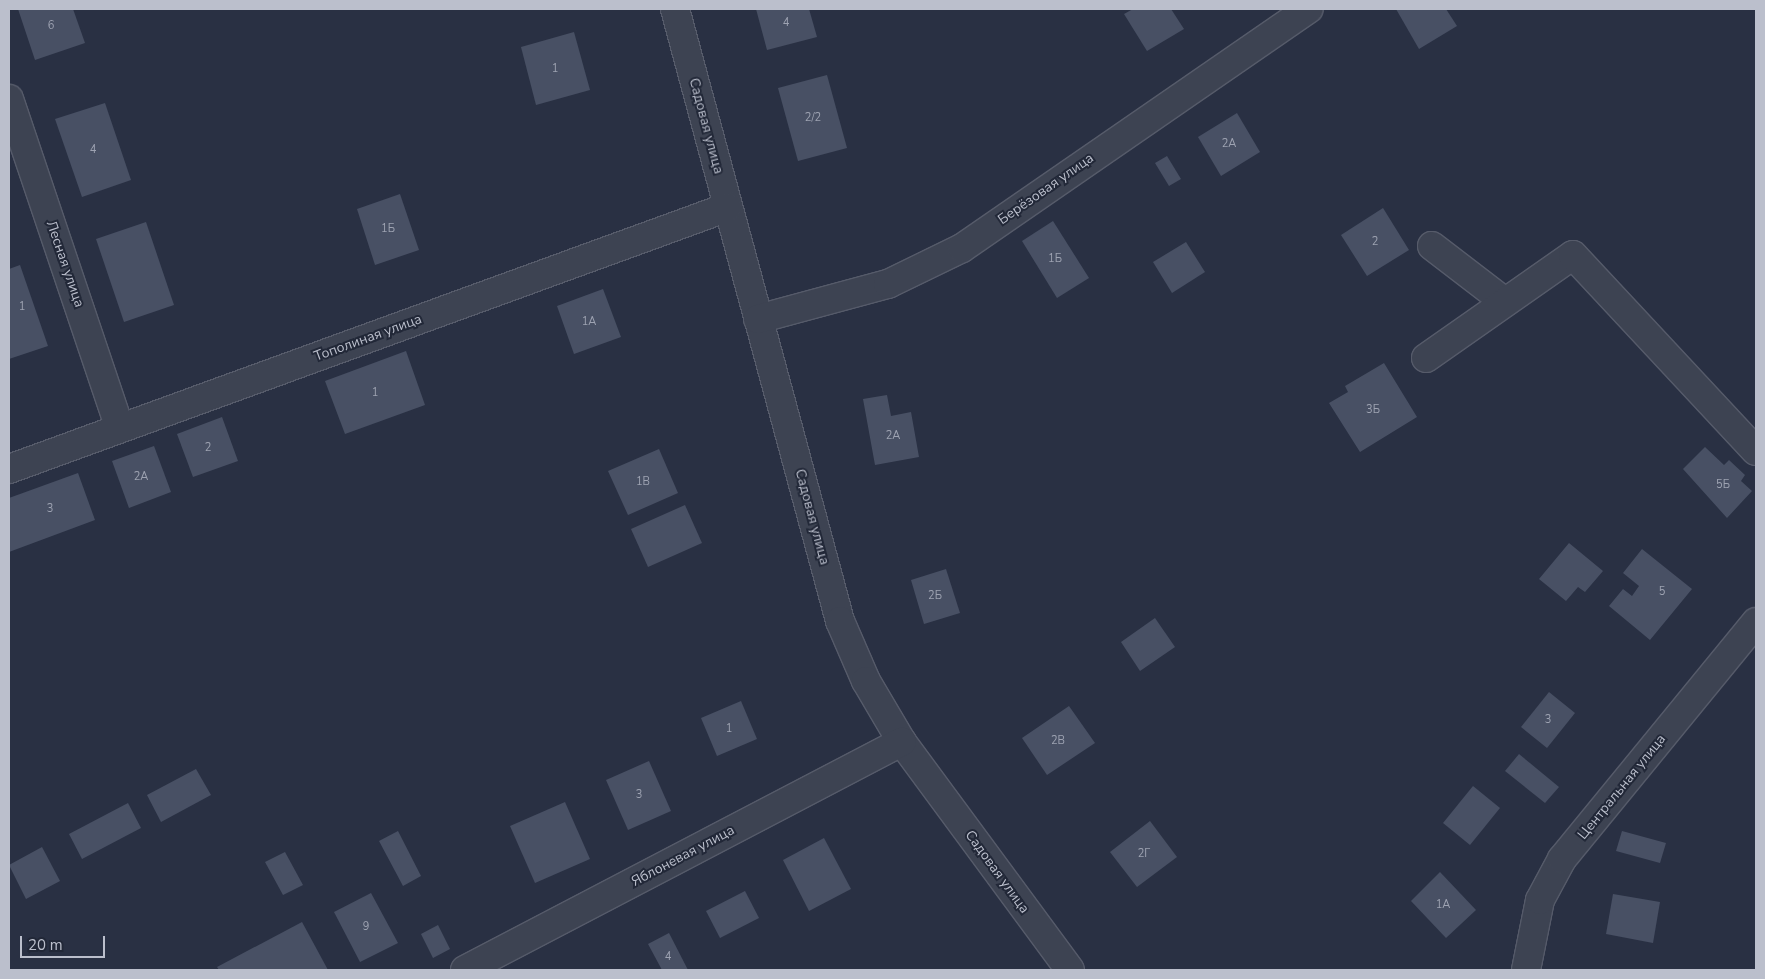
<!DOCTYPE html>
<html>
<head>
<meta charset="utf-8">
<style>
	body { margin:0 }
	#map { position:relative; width:1765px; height:979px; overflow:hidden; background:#293043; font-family:"Nunito Sans",sans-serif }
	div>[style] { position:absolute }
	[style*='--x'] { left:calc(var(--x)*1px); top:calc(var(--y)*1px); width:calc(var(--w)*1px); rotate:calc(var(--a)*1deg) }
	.building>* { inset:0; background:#485064 }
	.roads { filter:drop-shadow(1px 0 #565b6a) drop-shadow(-1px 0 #565b6a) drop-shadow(0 1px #565b6a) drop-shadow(0 -1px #565b6a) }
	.minor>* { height:28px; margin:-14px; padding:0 14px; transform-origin:14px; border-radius:14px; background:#3d4352 }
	span { translate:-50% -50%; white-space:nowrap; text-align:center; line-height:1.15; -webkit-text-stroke:4px #222838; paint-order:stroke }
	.number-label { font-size:11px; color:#9ea3b2 }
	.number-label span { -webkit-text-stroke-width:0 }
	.street-label { font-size:14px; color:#bbbfcc }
	.frame { position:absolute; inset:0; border:10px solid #bbbfcc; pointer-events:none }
	.scale { position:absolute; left:20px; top:936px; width:85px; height:22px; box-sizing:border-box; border:2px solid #bbbfcc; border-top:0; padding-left:6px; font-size:15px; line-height:18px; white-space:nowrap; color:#bbbfcc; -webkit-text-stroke:4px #222838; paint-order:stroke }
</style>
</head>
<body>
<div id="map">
	<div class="building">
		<div style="clip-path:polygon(18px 9px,73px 9px,85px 43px,35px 60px)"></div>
		<div style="clip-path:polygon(756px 9px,809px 9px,817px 37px,767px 50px)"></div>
		<div style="clip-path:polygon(1133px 9px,1171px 9px,1184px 29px,1147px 51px,1124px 14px)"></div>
		<div style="clip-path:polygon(1396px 9px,1446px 9px,1457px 26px,1419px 49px)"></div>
		<div style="clip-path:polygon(574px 32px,590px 90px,536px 105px,521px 47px)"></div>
		<div style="clip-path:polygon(827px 75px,847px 148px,798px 161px,778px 88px)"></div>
		<div style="clip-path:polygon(105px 103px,131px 180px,82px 197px,55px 119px)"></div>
		<div style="clip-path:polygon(1237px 113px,1260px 152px,1221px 176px,1198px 137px)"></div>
		<div style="clip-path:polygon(1167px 156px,1181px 179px,1169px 186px,1155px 163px)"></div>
		<div style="clip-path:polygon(400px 194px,419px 250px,375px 265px,357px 209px)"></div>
		<div style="clip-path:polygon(1383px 208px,1409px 250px,1367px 276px,1341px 235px)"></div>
		<div style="clip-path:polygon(1053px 221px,1089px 278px,1057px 298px,1022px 241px)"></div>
		<div style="clip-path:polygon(146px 222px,174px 305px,124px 322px,96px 239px)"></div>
		<div style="clip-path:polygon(1186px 242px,1205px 272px,1172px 293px,1153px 262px)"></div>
		<div style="clip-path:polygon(20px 265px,48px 346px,9px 359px,9px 269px)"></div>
		<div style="clip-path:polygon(603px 289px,621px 337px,574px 354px,557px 306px)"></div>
		<div style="clip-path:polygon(406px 351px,425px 405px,345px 434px,325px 381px)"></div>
		<div style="clip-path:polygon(1384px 363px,1417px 417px,1360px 452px,1329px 403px,1348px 392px,1345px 386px)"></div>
		<div style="clip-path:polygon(887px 395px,891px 416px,911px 412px,919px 457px,875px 465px,863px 399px)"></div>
		<div style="clip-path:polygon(222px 417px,238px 461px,193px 477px,177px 434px)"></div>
		<div style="clip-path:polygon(154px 446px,171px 492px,129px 508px,112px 461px)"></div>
		<div style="clip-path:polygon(1705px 447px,1724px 465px,1729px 460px,1745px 475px,1741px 481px,1752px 491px,1727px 518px,1683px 469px)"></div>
		<div style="clip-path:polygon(659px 449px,678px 493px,628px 515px,608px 471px)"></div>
		<div style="clip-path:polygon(78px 473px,95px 520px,9px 552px,9px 498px)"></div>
		<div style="clip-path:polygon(685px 505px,702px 543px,648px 567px,631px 529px)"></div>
		<div style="clip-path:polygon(1569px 543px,1603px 571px,1585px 592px,1578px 587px,1566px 601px,1539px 579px)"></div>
		<div style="clip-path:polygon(1642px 549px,1692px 589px,1650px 640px,1609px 606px,1623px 589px,1632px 596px,1639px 586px,1623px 573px)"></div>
		<div style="clip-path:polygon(946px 569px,960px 613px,924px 624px,911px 580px)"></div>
		<div style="clip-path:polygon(1155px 618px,1175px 647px,1140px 671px,1121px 642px)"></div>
		<div style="clip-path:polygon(1549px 692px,1575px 713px,1547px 748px,1521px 727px)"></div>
		<div style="clip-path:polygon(741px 701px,757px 739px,717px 756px,701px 718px)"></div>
		<div style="clip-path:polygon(1069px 706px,1095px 743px,1047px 775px,1022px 738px)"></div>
		<div style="clip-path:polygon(1519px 754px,1559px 787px,1545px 803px,1505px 771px)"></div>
		<div style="clip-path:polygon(649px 761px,671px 811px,628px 830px,606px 780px)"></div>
		<div style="clip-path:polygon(196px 769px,211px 795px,161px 822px,147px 795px)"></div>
		<div style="clip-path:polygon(1473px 786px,1500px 808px,1470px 845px,1443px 823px)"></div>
		<div style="clip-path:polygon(565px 802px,590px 859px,535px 883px,510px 826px)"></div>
		<div style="clip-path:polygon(128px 803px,141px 828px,82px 859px,69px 834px)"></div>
		<div style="clip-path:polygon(1150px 821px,1177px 857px,1137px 887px,1110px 852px)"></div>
		<div style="clip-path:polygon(398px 831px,421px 876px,403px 886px,379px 841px)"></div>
		<div style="clip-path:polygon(1622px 831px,1666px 843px,1660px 863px,1616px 851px)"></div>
		<div style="clip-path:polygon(824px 838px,851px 889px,809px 911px,783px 860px)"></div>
		<div style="clip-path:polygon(42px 847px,60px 881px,26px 899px,9px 865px)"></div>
		<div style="clip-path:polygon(285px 852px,303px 885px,283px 895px,265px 862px)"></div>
		<div style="clip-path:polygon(1440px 872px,1476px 910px,1446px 938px,1411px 901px)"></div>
		<div style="clip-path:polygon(745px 891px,759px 918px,720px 938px,706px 911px)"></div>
		<div style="clip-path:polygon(371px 893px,398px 943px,360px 962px,334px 912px)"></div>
		<div style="clip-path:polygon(1613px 894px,1660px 902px,1653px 943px,1606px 934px)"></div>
		<div style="clip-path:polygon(302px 922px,328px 970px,219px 970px,217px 967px)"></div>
		<div style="clip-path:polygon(438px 925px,450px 949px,433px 958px,421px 934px)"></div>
		<div style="clip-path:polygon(669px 933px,688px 970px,662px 970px,648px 944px)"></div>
	</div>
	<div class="roads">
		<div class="minor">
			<div style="--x:675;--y:9;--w:634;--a:74.91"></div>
			<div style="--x:840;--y:621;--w:65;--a:66.6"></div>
			<div style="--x:866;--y:681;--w:71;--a:59.5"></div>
			<div style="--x:902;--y:742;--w:283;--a:53.6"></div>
			<div style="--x:9;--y:99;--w:347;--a:71.4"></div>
			<div style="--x:1432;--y:246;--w:92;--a:37.5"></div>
			<div style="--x:758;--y:319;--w:135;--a:-15.1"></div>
			<div style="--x:888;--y:284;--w:82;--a:-25.9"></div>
			<div style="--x:962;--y:248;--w:421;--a:-34.6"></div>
			<div style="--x:1426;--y:358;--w:179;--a:-35"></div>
			<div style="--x:1573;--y:255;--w:268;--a:47"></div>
			<div style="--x:9;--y:469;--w:765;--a:-20.02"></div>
			<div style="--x:465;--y:970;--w:493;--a:-27.6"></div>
			<div style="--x:1526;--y:970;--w:71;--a:-78.7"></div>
			<div style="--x:1540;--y:900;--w:47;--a:-61.8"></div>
			<div style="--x:1562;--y:859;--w:306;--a:-50.7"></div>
		</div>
	</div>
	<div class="number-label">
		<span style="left:786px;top:23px">4</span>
		<span style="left:51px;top:26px">6</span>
		<span style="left:555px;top:69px">1</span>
		<span style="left:813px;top:118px">2/2</span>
		<span style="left:1229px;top:144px">2А</span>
		<span style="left:93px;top:150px">4</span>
		<span style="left:388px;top:229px">1Б</span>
		<span style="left:1375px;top:242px">2</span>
		<span style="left:1055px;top:259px">1Б</span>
		<span style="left:22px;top:307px">1</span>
		<span style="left:589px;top:322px">1А</span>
		<span style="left:375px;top:393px">1</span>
		<span style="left:1373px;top:410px">3Б</span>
		<span style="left:893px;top:436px">2А</span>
		<span style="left:208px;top:448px">2</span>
		<span style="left:141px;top:477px">2А</span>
		<span style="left:643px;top:482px">1В</span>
		<span style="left:1723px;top:485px">5Б</span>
		<span style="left:50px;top:509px">3</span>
		<span style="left:1662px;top:592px">5</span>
		<span style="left:935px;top:596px">2Б</span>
		<span style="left:1548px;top:720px">3</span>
		<span style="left:729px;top:729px">1</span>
		<span style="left:1058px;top:741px">2В</span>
		<span style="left:639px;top:795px">3</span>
		<span style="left:1144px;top:854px">2Г</span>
		<span style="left:1443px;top:905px">1А</span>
		<span style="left:366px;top:927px">9</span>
		<span style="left:668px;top:957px">4</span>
	</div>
	<div class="street-label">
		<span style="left:706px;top:126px;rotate:75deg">Садовая улица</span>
		<span style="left:1046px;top:189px;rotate:-35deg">Берёзовая улица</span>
		<span style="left:65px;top:264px;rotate:71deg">Лесная улица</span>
		<span style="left:368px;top:338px;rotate:-20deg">Тополиная улица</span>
		<span style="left:812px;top:517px;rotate:75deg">Садовая улица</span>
		<span style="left:1622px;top:787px;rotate:-51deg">Центральная улица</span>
		<span style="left:683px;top:856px;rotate:-28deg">Яблоневая улица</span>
		<span style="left:997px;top:872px;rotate:54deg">Садовая улица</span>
	</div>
	<div class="frame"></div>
	<div class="scale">20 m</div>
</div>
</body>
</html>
